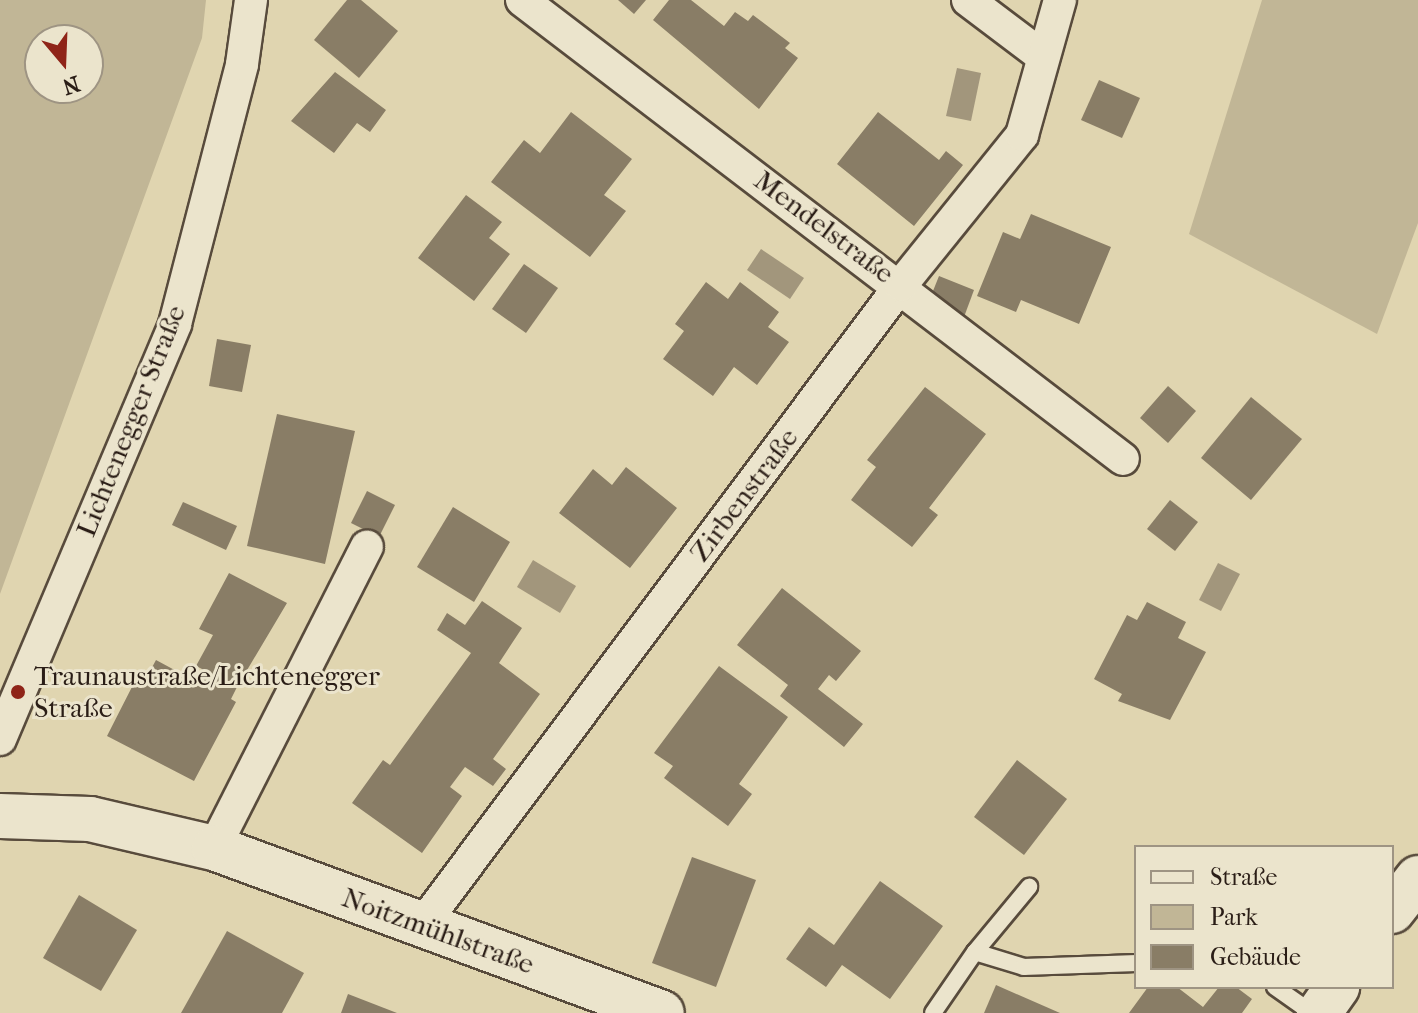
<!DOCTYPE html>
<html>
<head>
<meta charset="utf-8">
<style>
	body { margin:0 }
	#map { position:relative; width:1418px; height:1013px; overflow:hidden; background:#e0d5b0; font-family:"IM FELL French Canon",serif }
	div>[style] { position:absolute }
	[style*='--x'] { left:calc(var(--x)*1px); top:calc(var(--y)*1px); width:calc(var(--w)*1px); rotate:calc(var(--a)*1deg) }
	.green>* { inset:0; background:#c1b696 }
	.water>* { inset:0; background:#a2967c }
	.building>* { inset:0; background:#897d66 }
	.roads { filter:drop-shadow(2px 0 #584b3c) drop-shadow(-2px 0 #584b3c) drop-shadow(0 2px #584b3c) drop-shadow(0 -2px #584b3c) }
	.lane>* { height:16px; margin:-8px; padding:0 8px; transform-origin:8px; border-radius:8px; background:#ebe4cc }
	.street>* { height:32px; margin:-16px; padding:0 16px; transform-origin:16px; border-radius:16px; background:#ebe4cc }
	.secondary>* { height:44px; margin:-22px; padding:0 22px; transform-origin:22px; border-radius:22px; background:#ebe4cc }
	.dots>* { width:22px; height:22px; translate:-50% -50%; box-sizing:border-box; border:4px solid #ebe4cc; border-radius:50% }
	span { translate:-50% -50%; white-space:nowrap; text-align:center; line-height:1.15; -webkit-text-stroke:6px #ebe4cc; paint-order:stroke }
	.street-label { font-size:28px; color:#2a1d16 }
	.poi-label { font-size:28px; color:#2a1d16 }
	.left { translate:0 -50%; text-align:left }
	.legend { position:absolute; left:1134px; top:845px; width:260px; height:144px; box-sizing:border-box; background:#ebe4cc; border:2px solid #9e9483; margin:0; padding:10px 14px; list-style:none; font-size:24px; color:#2a1d16 }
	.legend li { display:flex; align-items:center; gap:16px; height:40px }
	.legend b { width:40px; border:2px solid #9e9483 }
	.north { position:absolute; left:24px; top:24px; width:80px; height:80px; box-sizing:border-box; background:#ebe4cc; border:2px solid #9e9483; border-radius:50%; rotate:161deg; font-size:22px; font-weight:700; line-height:32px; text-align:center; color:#2a1d16 }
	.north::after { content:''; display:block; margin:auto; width:28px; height:36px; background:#8f2418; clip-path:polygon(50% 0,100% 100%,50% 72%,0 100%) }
</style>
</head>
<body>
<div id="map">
	<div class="green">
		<div style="clip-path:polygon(evenodd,0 0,206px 0,202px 38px,0 594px,0 0,40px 40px,88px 40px,88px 88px,40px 88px,40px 40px)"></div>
		<div style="clip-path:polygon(1262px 0,1418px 0,1418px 223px,1377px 334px,1189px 234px)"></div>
	</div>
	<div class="water">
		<div style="clip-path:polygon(957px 68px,981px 73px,971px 121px,946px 116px)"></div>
		<div style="clip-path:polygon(761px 249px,804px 278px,790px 299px,747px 270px)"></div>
		<div style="clip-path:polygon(533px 560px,576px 586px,560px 613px,517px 587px)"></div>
		<div style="clip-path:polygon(1218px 563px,1240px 574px,1221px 611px,1199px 600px)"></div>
	</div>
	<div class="building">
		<div style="clip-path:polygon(347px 0,361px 0,398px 31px,359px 78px,314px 40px)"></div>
		<div style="clip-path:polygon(618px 0,646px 0,634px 14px)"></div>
		<div style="clip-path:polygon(669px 0,691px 0,724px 26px,735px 12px,748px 21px,753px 15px,790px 43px,785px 48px,798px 58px,759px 109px,653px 20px)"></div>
		<div style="clip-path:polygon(335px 72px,386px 110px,370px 132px,357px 123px,334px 153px,291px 121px)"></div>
		<div style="clip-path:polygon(1099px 80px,1140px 98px,1122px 138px,1081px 120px)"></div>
		<div style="clip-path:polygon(571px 112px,632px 159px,604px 195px,626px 211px,590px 257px,491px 182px,524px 140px,540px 153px)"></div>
		<div style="clip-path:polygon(878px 112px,939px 160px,946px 151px,963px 165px,914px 226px,837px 164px)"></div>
		<div style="clip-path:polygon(466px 195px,502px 222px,489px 238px,510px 254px,474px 301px,418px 258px)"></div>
		<div style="clip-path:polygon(1031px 214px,1111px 247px,1079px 324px,1021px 300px,1016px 312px,977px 296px,1003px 232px,1020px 239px)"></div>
		<div style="clip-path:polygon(524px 264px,558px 288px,526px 333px,492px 309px)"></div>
		<div style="clip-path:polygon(939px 276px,974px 290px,964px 317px,931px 296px)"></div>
		<div style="clip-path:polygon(706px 282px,728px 299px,740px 282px,779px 312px,768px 327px,789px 342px,757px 385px,734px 367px,713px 396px,663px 359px,684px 331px,675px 324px)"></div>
		<div style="clip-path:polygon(217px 339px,251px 345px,242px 392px,209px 386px)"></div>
		<div style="clip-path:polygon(1168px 386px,1196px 411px,1168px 443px,1140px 418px)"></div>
		<div style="clip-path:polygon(925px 387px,986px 434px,929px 508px,938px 515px,912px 547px,851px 500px,876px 467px,867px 460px)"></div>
		<div style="clip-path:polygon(1251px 397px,1302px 439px,1251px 500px,1201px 458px)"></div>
		<div style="clip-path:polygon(277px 414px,355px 431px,325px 564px,247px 546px)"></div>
		<div style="clip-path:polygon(626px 467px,677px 508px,630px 568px,559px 513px,593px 469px,612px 485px)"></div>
		<div style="clip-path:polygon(367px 491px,395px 505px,379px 537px,351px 523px)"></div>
		<div style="clip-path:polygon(1170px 500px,1198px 522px,1175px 551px,1147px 529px)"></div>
		<div style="clip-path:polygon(183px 502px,237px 526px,226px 550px,172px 525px)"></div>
		<div style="clip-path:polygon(453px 507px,510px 542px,474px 602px,417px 567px)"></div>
		<div style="clip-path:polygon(229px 573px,287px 603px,237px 687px,231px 699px,236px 702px,194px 781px,107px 736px,135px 681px,143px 684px,156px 660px,195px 681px,202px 669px,196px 666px,213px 635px,199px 629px)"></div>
		<div style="clip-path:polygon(782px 588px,861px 651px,836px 681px,829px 675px,818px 689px,863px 724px,844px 747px,780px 696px,788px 685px,737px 645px)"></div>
		<div style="clip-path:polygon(482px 601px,522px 628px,499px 663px,540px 694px,493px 759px,506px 769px,493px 786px,465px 767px,450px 787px,462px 796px,422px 853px,352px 803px,383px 760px,390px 765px,471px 653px,437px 630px,447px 613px,465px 625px)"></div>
		<div style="clip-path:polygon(1147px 602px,1186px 622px,1178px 638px,1206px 652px,1170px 720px,1118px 701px,1122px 694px,1094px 679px,1127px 615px,1137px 620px)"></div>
		<div style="clip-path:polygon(719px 666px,788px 717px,739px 784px,752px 794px,728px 826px,664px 778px,673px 766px,654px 753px)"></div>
		<div style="clip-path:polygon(1017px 760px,1067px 799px,1024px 855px,974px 817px)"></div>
		<div style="clip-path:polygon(692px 857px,756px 880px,716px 987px,652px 963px)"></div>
		<div style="clip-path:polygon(880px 881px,943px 926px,890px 999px,842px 965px,826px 987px,786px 959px,809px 927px,834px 945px)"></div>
		<div style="clip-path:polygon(79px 895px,137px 930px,101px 991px,43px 958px)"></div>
		<div style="clip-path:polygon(227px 931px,304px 973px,282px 1013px,181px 1013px)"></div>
		<div style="clip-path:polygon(996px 985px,1060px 1013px,984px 1013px)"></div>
		<div style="clip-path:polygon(1148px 987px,1177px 987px,1203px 1007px,1219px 987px,1236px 987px,1252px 999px,1242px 1013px,1129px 1013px)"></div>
		<div style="clip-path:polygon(348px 994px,397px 1013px,341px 1013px)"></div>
	</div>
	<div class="roads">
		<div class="lane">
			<div style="--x:975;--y:952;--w:85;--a:-50.3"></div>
			<div style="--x:1275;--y:987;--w:45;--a:35.1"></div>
			<div style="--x:933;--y:1013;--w:74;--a:-55.5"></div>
			<div style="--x:975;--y:952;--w:51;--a:17"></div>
			<div style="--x:1024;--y:967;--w:112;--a:-2"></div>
		</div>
		<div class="street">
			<div style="--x:522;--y:0;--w:756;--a:37.37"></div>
			<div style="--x:968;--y:0;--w:93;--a:37.1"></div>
			<div style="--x:0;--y:739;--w:450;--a:-67.1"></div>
			<div style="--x:175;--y:324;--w:268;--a:-75.5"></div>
			<div style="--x:242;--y:64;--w:65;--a:-82"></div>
			<div style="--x:214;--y:848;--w:338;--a:-63.1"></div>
			<div style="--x:422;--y:925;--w:799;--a:-53.19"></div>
			<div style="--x:901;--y:285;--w:193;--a:-51.1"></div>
			<div style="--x:1022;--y:135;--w:140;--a:-74.3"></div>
		</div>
		<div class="secondary">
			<div style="--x:0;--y:816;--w:90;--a:1.9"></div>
			<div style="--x:90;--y:819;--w:127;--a:13.2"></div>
			<div style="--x:214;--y:848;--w:477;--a:20.2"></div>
			<div style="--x:1392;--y:911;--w:42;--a:-51.8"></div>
			<div style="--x:1319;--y:1013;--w:32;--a:-55"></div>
		</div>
	</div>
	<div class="dots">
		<div style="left:18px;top:692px;background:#8f2418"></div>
	</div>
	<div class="street-label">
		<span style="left:824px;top:227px;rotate:37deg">Mendelstraße</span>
		<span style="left:131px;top:421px;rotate:-68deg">Lichtenegger Straße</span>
		<span style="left:744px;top:495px;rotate:-53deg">Zirbenstraße</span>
		<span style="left:438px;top:931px;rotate:20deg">Noitzmühlstraße</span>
	</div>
	<div class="poi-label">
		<span class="left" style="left:34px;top:692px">Traunaustraße/Lichtenegger<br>Straße</span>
	</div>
	<ul class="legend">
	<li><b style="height:10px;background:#ebe4cc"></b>Straße</li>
	<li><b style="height:22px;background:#c1b696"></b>Park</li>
	<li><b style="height:22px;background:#897d66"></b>Gebäude</li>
	</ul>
	<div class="north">N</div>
</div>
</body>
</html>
